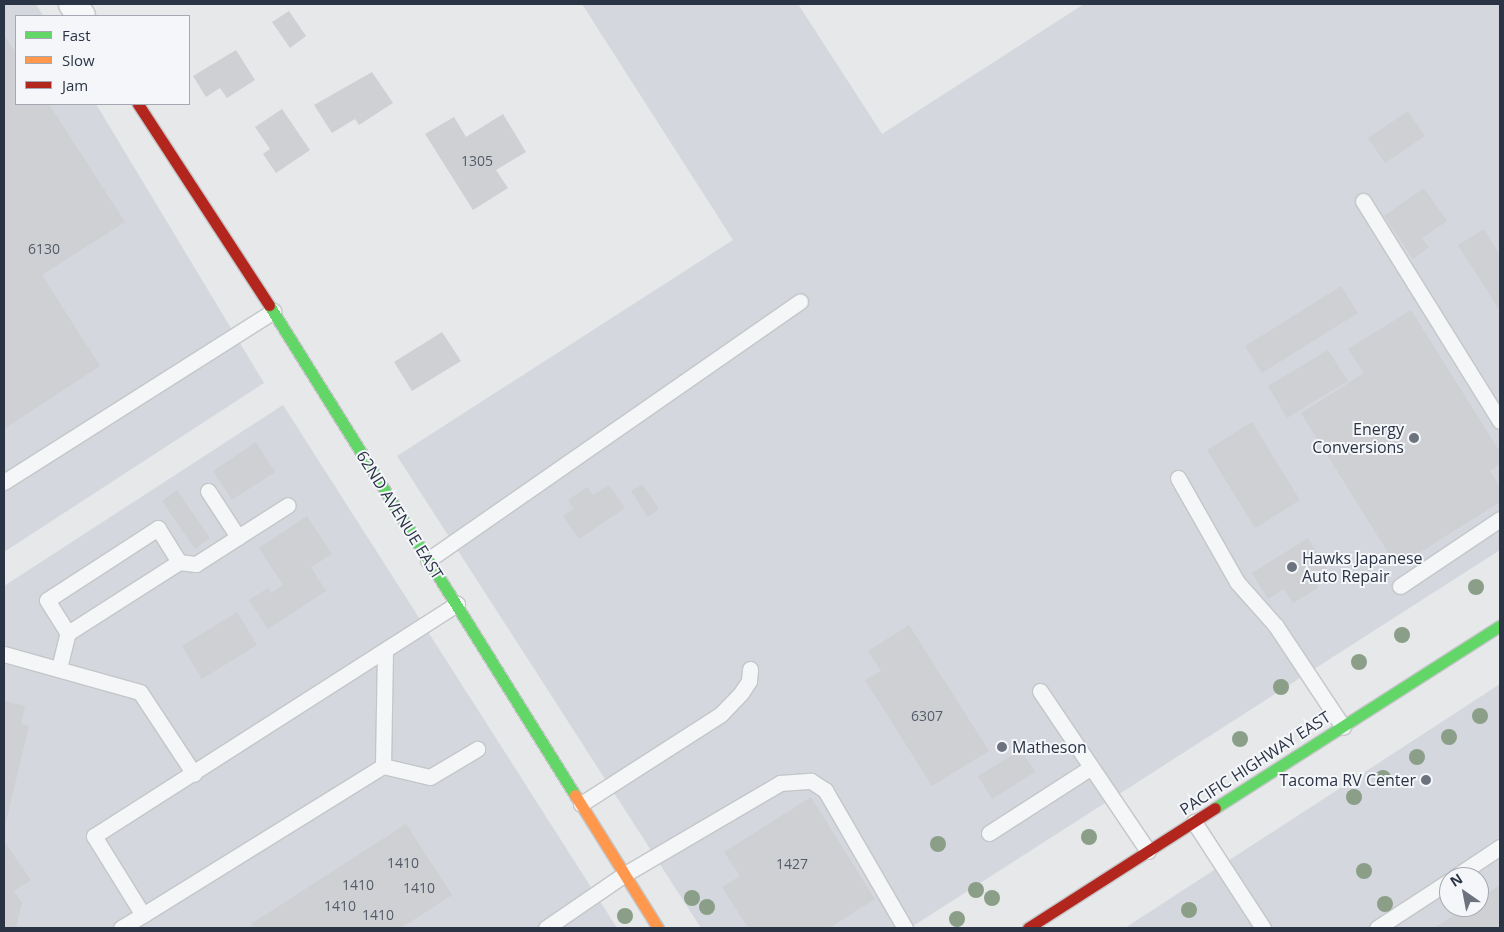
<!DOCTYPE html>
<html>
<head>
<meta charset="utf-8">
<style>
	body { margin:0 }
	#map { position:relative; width:1504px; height:932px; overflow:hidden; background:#e6e8ea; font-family:"Open Sans",sans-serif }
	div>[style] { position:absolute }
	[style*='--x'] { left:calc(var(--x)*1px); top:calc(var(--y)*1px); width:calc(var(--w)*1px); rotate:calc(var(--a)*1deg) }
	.built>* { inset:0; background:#d4d7dd }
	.building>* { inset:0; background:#ced0d3 }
	.roads { filter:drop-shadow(1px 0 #c4c6c8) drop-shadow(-1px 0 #c4c6c8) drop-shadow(0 1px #c4c6c8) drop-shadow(0 -1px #c4c6c8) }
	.lane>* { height:15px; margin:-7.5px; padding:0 7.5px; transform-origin:7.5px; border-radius:7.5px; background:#f5f6f7 }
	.street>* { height:28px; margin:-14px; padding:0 14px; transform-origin:14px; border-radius:14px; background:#f5f6f7 }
	.fast>* { height:11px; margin:-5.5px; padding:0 5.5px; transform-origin:5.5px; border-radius:5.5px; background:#63d668 }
	.slow>* { height:11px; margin:-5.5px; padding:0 5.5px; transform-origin:5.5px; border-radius:5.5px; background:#ff974d }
	.jam>* { height:11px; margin:-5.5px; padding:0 5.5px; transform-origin:5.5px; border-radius:5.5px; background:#b3261e }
	.trees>* { width:16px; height:16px; margin:-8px; border-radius:50%; background:#8a9e88 }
	.dots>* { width:14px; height:14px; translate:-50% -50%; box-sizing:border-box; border:2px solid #f4f6f9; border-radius:50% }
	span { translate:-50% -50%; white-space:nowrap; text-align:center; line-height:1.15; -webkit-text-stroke:4px #f4f6f9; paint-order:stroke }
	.number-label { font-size:14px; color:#545c69 }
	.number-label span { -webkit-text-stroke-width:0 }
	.poi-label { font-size:16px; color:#2b3445 }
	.right { translate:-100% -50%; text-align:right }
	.left { translate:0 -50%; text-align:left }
	.street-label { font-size:16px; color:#2b3445 }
	.frame { position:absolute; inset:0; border:5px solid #2b3445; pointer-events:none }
	.legend { position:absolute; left:15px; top:15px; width:175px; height:90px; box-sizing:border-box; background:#f4f6f9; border:1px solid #a4a8b1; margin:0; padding:6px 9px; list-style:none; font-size:15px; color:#2b3445 }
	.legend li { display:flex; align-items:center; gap:10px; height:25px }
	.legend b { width:25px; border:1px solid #a4a8b1 }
	.north { position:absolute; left:1439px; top:867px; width:50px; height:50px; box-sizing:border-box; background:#f4f6f9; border:1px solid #a4a8b1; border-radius:50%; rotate:327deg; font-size:14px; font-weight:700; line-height:20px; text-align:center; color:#2b3445 }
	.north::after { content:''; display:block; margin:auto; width:18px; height:22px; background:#6c737f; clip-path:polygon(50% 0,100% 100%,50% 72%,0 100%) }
</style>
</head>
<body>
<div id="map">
	<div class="built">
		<div style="clip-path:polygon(4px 4px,36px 4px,43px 16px,16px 16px,16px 104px,96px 104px,264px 383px,4px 552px)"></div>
		<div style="clip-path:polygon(582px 4px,798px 4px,882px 134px,1084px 4px,1500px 4px,1500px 550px,910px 928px,701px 928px,397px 456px,733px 240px)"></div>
		<div style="clip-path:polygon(283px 405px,501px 746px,617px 928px,4px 928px,4px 586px)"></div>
		<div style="clip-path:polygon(evenodd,1500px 684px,1500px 928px,1125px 928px,1500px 684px,1449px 877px,1479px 877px,1479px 907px,1449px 907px,1449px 877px)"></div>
	</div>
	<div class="building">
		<div style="clip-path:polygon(289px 11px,306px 36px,290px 48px,272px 22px)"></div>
		<div style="clip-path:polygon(4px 34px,16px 54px,16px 104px,49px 104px,125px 222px,42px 275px,100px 366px,4px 429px)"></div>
		<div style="clip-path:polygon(236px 50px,255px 80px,227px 98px,220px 88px,206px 97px,193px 76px)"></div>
		<div style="clip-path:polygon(372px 72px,393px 103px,359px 125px,355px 119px,332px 133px,314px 105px)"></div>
		<div style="clip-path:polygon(282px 109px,310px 150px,276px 173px,263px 154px,270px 149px,255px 127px)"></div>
		<div style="clip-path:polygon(1408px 111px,1425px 136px,1385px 163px,1368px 138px)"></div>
		<div style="clip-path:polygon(503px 114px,526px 152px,496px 170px,508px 188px,473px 210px,425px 134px,454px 117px,466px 137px)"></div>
		<div style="clip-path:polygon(1424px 188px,1447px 221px,1422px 238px,1429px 247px,1413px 259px,1384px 216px)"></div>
		<div style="clip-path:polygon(1484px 229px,1500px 255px,1500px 311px,1458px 245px)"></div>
		<div style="clip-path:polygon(1341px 286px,1358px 313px,1262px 373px,1245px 346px)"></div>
		<div style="clip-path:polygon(1411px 310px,1500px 452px,1500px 464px,1490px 471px,1500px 487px,1500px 502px,1397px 567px,1301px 413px,1364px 373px,1348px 349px)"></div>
		<div style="clip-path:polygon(442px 332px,461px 361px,412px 391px,394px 362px)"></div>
		<div style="clip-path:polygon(1328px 350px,1348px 381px,1287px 418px,1268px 386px)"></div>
		<div style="clip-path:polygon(1252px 422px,1300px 500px,1255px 528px,1207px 450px)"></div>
		<div style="clip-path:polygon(256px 442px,275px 472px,232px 500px,213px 471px)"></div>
		<div style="clip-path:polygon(642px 484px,659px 509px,648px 517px,631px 491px)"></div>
		<div style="clip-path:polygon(609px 485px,625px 508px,579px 539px,563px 516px,574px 509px,568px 500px,587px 487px,593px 495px)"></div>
		<div style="clip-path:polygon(177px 490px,210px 538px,195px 549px,162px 501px)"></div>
		<div style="clip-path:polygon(307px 516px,332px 554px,311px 567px,326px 591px,268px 629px,249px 600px,268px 588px,271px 593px,283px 585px,259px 548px)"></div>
		<div style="clip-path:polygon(1308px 538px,1329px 573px,1315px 582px,1318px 588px,1293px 603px,1284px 589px,1268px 599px,1252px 573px)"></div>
		<div style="clip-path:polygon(237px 612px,257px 645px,202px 679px,182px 646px)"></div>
		<div style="clip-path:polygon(909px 625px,989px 751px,932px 786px,865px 680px,881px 671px,868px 651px)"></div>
		<div style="clip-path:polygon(4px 701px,25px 706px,21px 724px,29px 726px,4px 830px)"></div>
		<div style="clip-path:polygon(1021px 750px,1035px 772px,992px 799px,978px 776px)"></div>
		<div style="clip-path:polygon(811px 797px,875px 899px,829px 928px,748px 928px,722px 887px,740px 876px,724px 852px)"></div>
		<div style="clip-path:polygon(406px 824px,452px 895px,401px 928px,253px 928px,251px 924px)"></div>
		<div style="clip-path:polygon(4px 841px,31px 880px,14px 891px,22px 903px,16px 928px,4px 928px)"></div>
		<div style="clip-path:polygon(1500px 885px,1500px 928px,1434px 928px,1467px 907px,1479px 907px,1479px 899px)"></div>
	</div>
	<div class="roads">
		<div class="lane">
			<div style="--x:1363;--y:201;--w:259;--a:58.1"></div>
			<div style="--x:1178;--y:478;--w:120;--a:60.4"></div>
			<div style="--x:1237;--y:582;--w:59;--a:48.4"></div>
			<div style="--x:1276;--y:626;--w:121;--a:56.4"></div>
			<div style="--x:4;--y:482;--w:319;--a:-32.4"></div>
			<div style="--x:238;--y:537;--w:59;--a:-32.6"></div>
			<div style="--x:428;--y:560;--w:453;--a:-34.8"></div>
			<div style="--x:179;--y:562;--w:17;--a:7"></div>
			<div style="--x:196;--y:564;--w:50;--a:-32.7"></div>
			<div style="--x:238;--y:537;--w:55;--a:-123.1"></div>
			<div style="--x:1400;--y:586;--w:120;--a:-33.8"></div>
			<div style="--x:385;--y:651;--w:115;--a:91"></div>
			<div style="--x:383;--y:766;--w:282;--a:148.2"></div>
			<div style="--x:143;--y:915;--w:93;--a:-121.8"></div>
			<div style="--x:94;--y:836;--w:431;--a:-32.6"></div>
			<div style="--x:4;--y:654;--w:141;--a:15.6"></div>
			<div style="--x:140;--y:692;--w:98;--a:56.6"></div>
			<div style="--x:59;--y:668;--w:36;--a:-76"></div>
			<div style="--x:68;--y:633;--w:132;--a:-32.6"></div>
			<div style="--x:179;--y:562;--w:40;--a:-122"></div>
			<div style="--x:158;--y:528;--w:132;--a:147"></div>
			<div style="--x:47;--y:600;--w:39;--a:58"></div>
			<div style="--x:1040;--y:691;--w:193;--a:56"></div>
			<div style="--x:383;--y:766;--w:48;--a:13.2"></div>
			<div style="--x:430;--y:777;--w:55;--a:-30.8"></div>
			<div style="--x:581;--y:804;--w:166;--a:-32.7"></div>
			<div style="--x:721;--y:714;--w:29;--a:-46"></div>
			<div style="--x:741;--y:693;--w:14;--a:-56"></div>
			<div style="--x:749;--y:681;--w:12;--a:-85"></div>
			<div style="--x:1194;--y:822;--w:126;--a:56.9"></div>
			<div style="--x:989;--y:833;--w:120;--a:-32.8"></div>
			<div style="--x:1455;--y:877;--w:54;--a:-33.7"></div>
			<div style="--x:121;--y:928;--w:26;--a:-31"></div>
			<div style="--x:546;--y:928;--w:96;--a:-34.4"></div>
			<div style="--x:625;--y:874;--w:180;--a:-30.4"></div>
			<div style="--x:780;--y:783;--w:31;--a:-4"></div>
			<div style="--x:811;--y:781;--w:17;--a:33"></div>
			<div style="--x:825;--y:790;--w:160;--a:59.9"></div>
			<div style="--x:1377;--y:928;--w:86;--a:-33.1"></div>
		</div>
		<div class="street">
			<div style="--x:73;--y:4;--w:14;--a:56"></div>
		</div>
		<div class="fast">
			<div style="--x:269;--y:305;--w:578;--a:58.02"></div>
			<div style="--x:1215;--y:808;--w:338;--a:-32.6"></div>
		</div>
		<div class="slow">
			<div style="--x:575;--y:795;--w:157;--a:58"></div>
		</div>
		<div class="jam">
			<div style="--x:138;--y:104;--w:240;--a:56.9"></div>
			<div style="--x:1028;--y:928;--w:222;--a:-32.7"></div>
		</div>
	</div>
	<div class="trees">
		<div style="left:1476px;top:587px"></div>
		<div style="left:1402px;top:635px"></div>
		<div style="left:1359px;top:662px"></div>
		<div style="left:1281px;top:687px"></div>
		<div style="left:1480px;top:716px"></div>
		<div style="left:1449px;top:737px"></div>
		<div style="left:1240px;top:739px"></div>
		<div style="left:1417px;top:757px"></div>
		<div style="left:1383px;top:778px"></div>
		<div style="left:1354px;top:797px"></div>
		<div style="left:1089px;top:837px"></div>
		<div style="left:938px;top:844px"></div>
		<div style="left:1364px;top:871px"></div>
		<div style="left:976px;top:890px"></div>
		<div style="left:692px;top:898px"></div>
		<div style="left:992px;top:898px"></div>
		<div style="left:1385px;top:904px"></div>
		<div style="left:707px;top:907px"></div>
		<div style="left:1189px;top:910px"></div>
		<div style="left:625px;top:916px"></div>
		<div style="left:957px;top:919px"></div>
	</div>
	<div class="dots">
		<div style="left:1414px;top:438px;background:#6c737f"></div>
		<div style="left:1292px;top:567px;background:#6c737f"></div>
		<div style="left:1002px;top:747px;background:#6c737f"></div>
		<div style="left:1426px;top:780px;background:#6c737f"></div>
	</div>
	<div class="number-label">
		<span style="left:477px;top:161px">1305</span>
		<span style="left:44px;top:249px">6130</span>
		<span style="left:927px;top:716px">6307</span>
		<span style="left:403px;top:863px">1410</span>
		<span style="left:792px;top:864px">1427</span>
		<span style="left:358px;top:885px">1410</span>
		<span style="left:419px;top:888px">1410</span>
		<span style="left:340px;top:906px">1410</span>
		<span style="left:378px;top:915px">1410</span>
	</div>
	<div class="poi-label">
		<span class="right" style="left:1404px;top:438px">Energy<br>Conversions</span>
		<span class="left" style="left:1302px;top:567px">Hawks Japanese<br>Auto Repair</span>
		<span class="left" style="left:1012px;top:747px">Matheson</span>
		<span class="right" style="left:1416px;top:780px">Tacoma RV Center</span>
	</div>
	<div class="street-label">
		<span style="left:400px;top:515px;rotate:58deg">62ND AVENUE EAST</span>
		<span style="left:1255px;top:763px;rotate:-33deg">PACIFIC HIGHWAY EAST</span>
	</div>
	<div class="frame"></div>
	<ul class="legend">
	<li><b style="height:6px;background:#63d668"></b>Fast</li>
	<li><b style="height:6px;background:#ff974d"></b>Slow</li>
	<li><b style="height:6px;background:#b3261e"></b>Jam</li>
	</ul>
	<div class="north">N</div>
</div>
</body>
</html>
